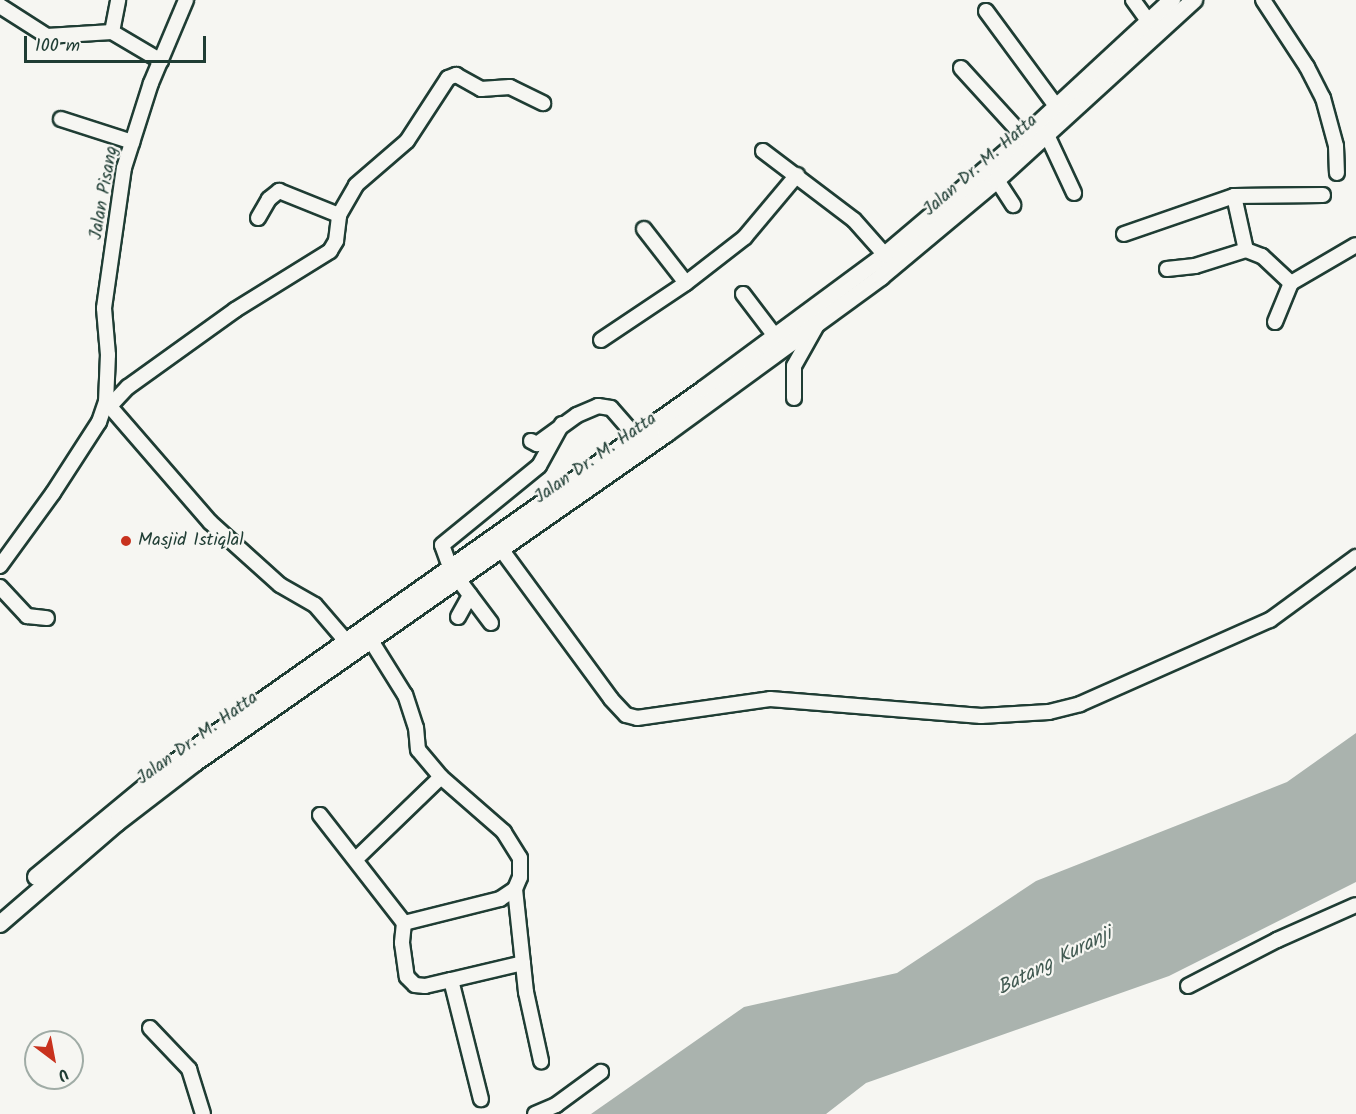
<!DOCTYPE html>
<html>
<head>
<meta charset="utf-8">
<style>
	body { margin:0 }
	#map { position:relative; width:1356px; height:1114px; overflow:hidden; background:#f6f6f2; font-family:Kalam,sans-serif }
	div>[style] { position:absolute }
	[style*='--x'] { left:calc(var(--x)*1px); top:calc(var(--y)*1px); width:calc(var(--w)*1px); rotate:calc(var(--a)*1deg) }
	.water>* { inset:0; background:#aab3ae }
	.roads { filter:drop-shadow(2px 0 #1f3d34) drop-shadow(-2px 0 #1f3d34) drop-shadow(0 2px #1f3d34) drop-shadow(0 -2px #1f3d34) }
	.minor>* { height:14px; margin:-7px; padding:0 7px; transform-origin:7px; border-radius:7px; background:#f6f6f2 }
	.major>* { height:16px; margin:-8px; padding:0 8px; transform-origin:8px; border-radius:8px; background:#f6f6f2 }
	.dots>* { width:16px; height:16px; translate:-50% -50%; box-sizing:border-box; border:3px solid #f6f6f2; border-radius:50% }
	span { translate:-50% -50%; white-space:nowrap; text-align:center; line-height:1.15; -webkit-text-stroke:4.5px #f6f6f2; paint-order:stroke }
	.street-label { font-size:18px; color:#1f3d34 }
	.poi-label { font-size:18px; color:#1f3d34 }
	.left { translate:0 -50%; text-align:left }
	.water-label { font-size:20px; color:#425a52; font-style:italic }
	.north { position:absolute; left:24px; top:1030px; width:60px; height:60px; box-sizing:border-box; background:#f6f6f2; border:2px solid #a0aca6; border-radius:50%; rotate:148deg; font-size:16px; font-weight:700; line-height:24px; text-align:center; color:#1f3d34 }
	.north::after { content:''; display:block; margin:auto; width:21px; height:27px; background:#c8321e; clip-path:polygon(50% 0,100% 100%,50% 72%,0 100%) }
	.scale { position:absolute; left:24px; top:36px; width:182px; height:27px; box-sizing:border-box; border:3px solid #1f3d34; border-top:0; padding-left:8px; font-size:18px; line-height:21px; white-space:nowrap; color:#1f3d34; -webkit-text-stroke:4px #f6f6f2; paint-order:stroke }
</style>
</head>
<body>
<div id="map">
	<div class="water">
		<div style="clip-path:polygon(1356px 733px,1356px 882px,1169px 976px,866px 1083px,826px 1114px,591px 1114px,744px 1007px,897px 973px,1036px 881px,1287px 782px)"></div>
	</div>
	<div class="roads">
		<div class="minor">
			<div style="--x:1133;--y:0;--w:27;--a:54"></div>
			<div style="--x:1263;--y:0;--w:80;--a:56.7"></div>
			<div style="--x:1307;--y:67;--w:35;--a:63"></div>
			<div style="--x:1323;--y:98;--w:50;--a:74.8"></div>
			<div style="--x:1336;--y:146;--w:27;--a:88"></div>
			<div style="--x:0;--y:6;--w:56;--a:32.6"></div>
			<div style="--x:47;--y:36;--w:65;--a:-3.5"></div>
			<div style="--x:112;--y:32;--w:57;--a:30.6"></div>
			<div style="--x:986;--y:11;--w:118;--a:53.6"></div>
			<div style="--x:112;--y:32;--w:33;--a:-79"></div>
			<div style="--x:961;--y:68;--w:93;--a:47.6"></div>
			<div style="--x:61;--y:119;--w:75;--a:17.9"></div>
			<div style="--x:1047;--y:135;--w:64;--a:65"></div>
			<div style="--x:763;--y:151;--w:114;--a:37.2"></div>
			<div style="--x:854;--y:220;--w:47;--a:48.5"></div>
			<div style="--x:997;--y:180;--w:30;--a:57"></div>
			<div style="--x:1234;--y:196;--w:55;--a:77.5"></div>
			<div style="--x:1246;--y:250;--w:17;--a:21"></div>
			<div style="--x:1262;--y:256;--w:40;--a:43"></div>
			<div style="--x:1291;--y:283;--w:75;--a:-30.3"></div>
			<div style="--x:258;--y:218;--w:22;--a:-60"></div>
			<div style="--x:269;--y:199;--w:13;--a:-39"></div>
			<div style="--x:279;--y:191;--w:65;--a:21.8"></div>
			<div style="--x:644;--y:229;--w:68;--a:52.1"></div>
			<div style="--x:1124;--y:234;--w:116;--a:-19.1"></div>
			<div style="--x:1234;--y:196;--w:89;--a:-0.6"></div>
			<div style="--x:1167;--y:269;--w:28;--a:-6"></div>
			<div style="--x:1195;--y:266;--w:53;--a:-17.4"></div>
			<div style="--x:743;--y:294;--w:53;--a:52.7"></div>
			<div style="--x:1275;--y:322;--w:42;--a:-67.7"></div>
			<div style="--x:601;--y:340;--w:102;--a:-33.8"></div>
			<div style="--x:686;--y:283;--w:75;--a:-37.9"></div>
			<div style="--x:745;--y:237;--w:81;--a:-50"></div>
			<div style="--x:794;--y:398;--w:32;--a:-90"></div>
			<div style="--x:794;--y:366;--w:47;--a:-60.7"></div>
			<div style="--x:106;--y:402;--w:159;--a:49.1"></div>
			<div style="--x:210;--y:522;--w:94;--a:42"></div>
			<div style="--x:280;--y:585;--w:40;--a:29.7"></div>
			<div style="--x:315;--y:605;--w:46;--a:49.4"></div>
			<div style="--x:110;--y:406;--w:26;--a:-47"></div>
			<div style="--x:128;--y:387;--w:132;--a:-35.7"></div>
			<div style="--x:235;--y:310;--w:112;--a:-31.8"></div>
			<div style="--x:330;--y:251;--w:12;--a:-59"></div>
			<div style="--x:336;--y:241;--w:26;--a:-83"></div>
			<div style="--x:339;--y:215;--w:34;--a:-60"></div>
			<div style="--x:356;--y:185;--w:67;--a:-40.8"></div>
			<div style="--x:407;--y:141;--w:75;--a:-56.9"></div>
			<div style="--x:448;--y:78;--w:9;--a:-21"></div>
			<div style="--x:456;--y:75;--w:29;--a:29"></div>
			<div style="--x:481;--y:89;--w:29;--a:-4"></div>
			<div style="--x:510;--y:87;--w:37;--a:26"></div>
			<div style="--x:531;--y:441;--w:7;--a:27"></div>
			<div style="--x:537;--y:444;--w:49;--a:-35.9"></div>
			<div style="--x:577;--y:415;--w:23;--a:-23"></div>
			<div style="--x:598;--y:406;--w:13;--a:9"></div>
			<div style="--x:611;--y:408;--w:37;--a:49"></div>
			<div style="--x:501;--y:549;--w:186;--a:53.7"></div>
			<div style="--x:611;--y:699;--w:22;--a:47"></div>
			<div style="--x:626;--y:715;--w:11;--a:15"></div>
			<div style="--x:637;--y:718;--w:134;--a:-8.1"></div>
			<div style="--x:770;--y:699;--w:212;--a:4.6"></div>
			<div style="--x:981;--y:716;--w:68;--a:-3.4"></div>
			<div style="--x:1049;--y:712;--w:32;--a:-14"></div>
			<div style="--x:1080;--y:704;--w:208;--a:-23.9"></div>
			<div style="--x:1270;--y:620;--w:107;--a:-36.2"></div>
			<div style="--x:0;--y:566;--w:90;--a:-54"></div>
			<div style="--x:53;--y:493;--w:85;--a:-57.1"></div>
			<div style="--x:99;--y:422;--w:21;--a:-71"></div>
			<div style="--x:106;--y:402;--w:47;--a:-87.6"></div>
			<div style="--x:108;--y:355;--w:47;--a:-94.9"></div>
			<div style="--x:104;--y:308;--w:141;--a:-81.9"></div>
			<div style="--x:124;--y:168;--w:89;--a:-72.4"></div>
			<div style="--x:151;--y:83;--w:90;--a:-67.1"></div>
			<div style="--x:450;--y:567;--w:23;--a:-110"></div>
			<div style="--x:442;--y:545;--w:125;--a:-39.2"></div>
			<div style="--x:539;--y:466;--w:48;--a:-61.3"></div>
			<div style="--x:458;--y:579;--w:55;--a:53.1"></div>
			<div style="--x:0;--y:587;--w:40;--a:47"></div>
			<div style="--x:27;--y:616;--w:20;--a:6"></div>
			<div style="--x:458;--y:617;--w:25;--a:-61"></div>
			<div style="--x:320;--y:815;--w:137;--a:52.1"></div>
			<div style="--x:404;--y:923;--w:99;--a:-14"></div>
			<div style="--x:500;--y:899;--w:18;--a:-34"></div>
			<div style="--x:515;--y:889;--w:13;--a:-67"></div>
			<div style="--x:520;--y:877;--w:19;--a:-90"></div>
			<div style="--x:520;--y:858;--w:31;--a:-122"></div>
			<div style="--x:504;--y:832;--w:84;--a:-138.9"></div>
			<div style="--x:441;--y:777;--w:35;--a:-130"></div>
			<div style="--x:418;--y:750;--w:22;--a:-95"></div>
			<div style="--x:416;--y:728;--w:35;--a:-108"></div>
			<div style="--x:405;--y:695;--w:66;--a:-122"></div>
			<div style="--x:356;--y:859;--w:118;--a:-44"></div>
			<div style="--x:515;--y:889;--w:104;--a:83.9"></div>
			<div style="--x:526;--y:992;--w:71;--a:77.7"></div>
			<div style="--x:404;--y:923;--w:20;--a:96"></div>
			<div style="--x:402;--y:943;--w:34;--a:82"></div>
			<div style="--x:407;--y:977;--w:11;--a:45"></div>
			<div style="--x:415;--y:985;--w:10;--a:6"></div>
			<div style="--x:425;--y:986;--w:27;--a:-13"></div>
			<div style="--x:451;--y:980;--w:123;--a:75.9"></div>
			<div style="--x:451;--y:980;--w:74;--a:-13.3"></div>
			<div style="--x:1188;--y:986;--w:100;--a:-27.3"></div>
			<div style="--x:1277;--y:940;--w:86;--a:-23.9"></div>
			<div style="--x:150;--y:1028;--w:57;--a:46.4"></div>
			<div style="--x:189;--y:1069;--w:47;--a:72.7"></div>
			<div style="--x:535;--y:1114;--w:23;--a:-23"></div>
			<div style="--x:556;--y:1105;--w:56;--a:-36.3"></div>
		</div>
		<div class="major">
			<div style="--x:36;--y:877;--w:174;--a:-39.6"></div>
			<div style="--x:170;--y:766;--w:654;--a:-35.22"></div>
			<div style="--x:704;--y:389;--w:225;--a:-36.5"></div>
			<div style="--x:885;--y:255;--w:182;--a:-40.3"></div>
			<div style="--x:1024;--y:137;--w:202;--a:-42.8"></div>
			<div style="--x:0;--y:924;--w:155;--a:-40.8"></div>
			<div style="--x:117;--y:823;--w:98;--a:-37.6"></div>
			<div style="--x:195;--y:763;--w:575;--a:-34.93"></div>
			<div style="--x:666;--y:434;--w:266;--a:-36.1"></div>
			<div style="--x:881;--y:277;--w:151;--a:-39.9"></div>
			<div style="--x:997;--y:180;--w:267;--a:-42.4"></div>
		</div>
	</div>
	<div class="dots">
		<div style="left:126px;top:541px;background:#c8321e"></div>
	</div>
	<div class="street-label">
		<span style="left:981px;top:166px;rotate:-41deg">Jalan Dr. M. Hatta</span>
		<span style="left:105px;top:193px;rotate:-80deg">Jalan Pisang</span>
		<span style="left:596px;top:459px;rotate:-35deg">Jalan Dr. M. Hatta</span>
		<span style="left:198px;top:739px;rotate:-36deg">Jalan Dr. M. Hatta</span>
	</div>
	<div class="poi-label">
		<span class="left" style="left:138px;top:541px">Masjid Istiqlal</span>
	</div>
	<div class="water-label">
		<span style="left:1055px;top:962px;rotate:-27deg">Batang Kuranji</span>
	</div>
	<div class="north">U</div>
	<div class="scale">100 m</div>
</div>
</body>
</html>
